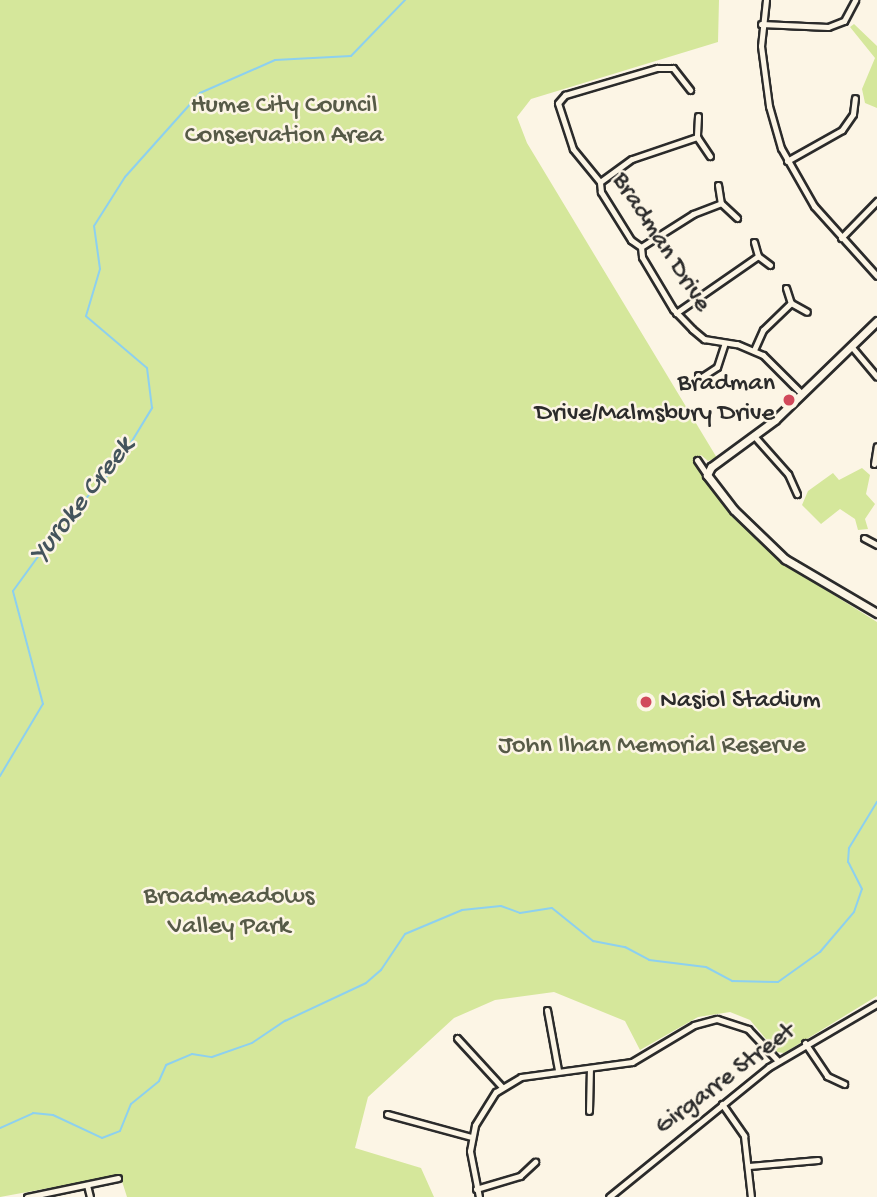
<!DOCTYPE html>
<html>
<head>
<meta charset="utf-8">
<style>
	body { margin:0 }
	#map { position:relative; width:877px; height:1197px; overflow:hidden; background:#fcf5e5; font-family:"Gochi Hand",sans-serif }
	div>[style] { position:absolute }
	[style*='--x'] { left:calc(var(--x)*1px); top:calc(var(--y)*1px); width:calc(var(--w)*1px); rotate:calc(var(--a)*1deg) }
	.green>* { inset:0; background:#d5e79b }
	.stream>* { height:2px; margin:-1px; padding:0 1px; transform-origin:1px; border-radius:1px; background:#8dd0ef }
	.roads { filter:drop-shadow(2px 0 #2b2b2b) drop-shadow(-2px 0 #2b2b2b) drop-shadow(0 2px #2b2b2b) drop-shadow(0 -2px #2b2b2b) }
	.minor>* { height:5px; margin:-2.5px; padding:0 2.5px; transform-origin:2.5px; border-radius:2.5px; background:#fcf5e5 }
	.tertiary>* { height:7px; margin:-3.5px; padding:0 3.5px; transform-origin:3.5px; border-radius:3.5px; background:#fcf5e5 }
	.dots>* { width:19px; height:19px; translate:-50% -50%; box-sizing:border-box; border:4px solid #fcf5e5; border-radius:50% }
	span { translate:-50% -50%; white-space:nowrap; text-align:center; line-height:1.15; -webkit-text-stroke:5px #fcf5e5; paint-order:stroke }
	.park-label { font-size:26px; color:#565a47 }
	.street-label { font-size:26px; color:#2b2b2b }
	.poi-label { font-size:26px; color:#2b2b2b }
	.right { translate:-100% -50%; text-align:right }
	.left { translate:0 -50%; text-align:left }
	.water-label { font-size:28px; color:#44545c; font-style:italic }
</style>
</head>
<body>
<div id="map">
	<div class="green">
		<div style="clip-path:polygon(0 0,719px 0,718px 42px,531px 99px,517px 117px,527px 143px,717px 458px,708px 461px,701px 455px,693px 461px,710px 487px,781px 562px,877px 622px,877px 996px,784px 1053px,777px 1052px,750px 1020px,730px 1012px,698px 1017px,640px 1050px,625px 1021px,554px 992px,495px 1000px,454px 1018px,368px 1097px,355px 1148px,421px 1168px,434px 1197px,127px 1197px,120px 1175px,0 1197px)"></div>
		<div style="clip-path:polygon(854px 24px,877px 46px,877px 108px,865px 103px,862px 89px,875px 58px,850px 27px)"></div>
		<div style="clip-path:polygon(862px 468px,870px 475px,866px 494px,875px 504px,865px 519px,868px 529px,858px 530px,855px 519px,840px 509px,821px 524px,802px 505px,808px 491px,833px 473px,839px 480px)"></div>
	</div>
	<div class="stream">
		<div style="--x:0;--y:776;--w:84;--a:-59.2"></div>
		<div style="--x:43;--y:704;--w:117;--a:-104.9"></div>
		<div style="--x:13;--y:591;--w:82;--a:-54"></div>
		<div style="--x:61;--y:525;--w:83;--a:-46.9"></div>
		<div style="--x:118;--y:464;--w:66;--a:-58.7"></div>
		<div style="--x:152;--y:408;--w:40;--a:-97.1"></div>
		<div style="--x:147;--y:368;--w:80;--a:-139.6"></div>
		<div style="--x:86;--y:316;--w:49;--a:-73.4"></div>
		<div style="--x:100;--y:269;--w:43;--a:-97.9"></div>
		<div style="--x:94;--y:226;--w:58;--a:-57.7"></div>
		<div style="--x:125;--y:177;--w:113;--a:-48.2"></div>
		<div style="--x:200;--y:93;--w:82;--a:-23.7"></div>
		<div style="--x:275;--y:60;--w:76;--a:-3"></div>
		<div style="--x:351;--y:56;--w:78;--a:-46"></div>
		<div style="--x:0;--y:1128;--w:36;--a:-24"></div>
		<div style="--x:33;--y:1113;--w:20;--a:6"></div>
		<div style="--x:53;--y:1115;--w:54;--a:25.1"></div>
		<div style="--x:102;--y:1138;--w:19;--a:-21"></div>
		<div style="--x:120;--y:1131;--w:29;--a:-68"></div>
		<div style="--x:131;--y:1104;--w:36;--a:-39"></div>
		<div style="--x:159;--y:1081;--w:17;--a:-66"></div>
		<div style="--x:166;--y:1065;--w:28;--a:-23"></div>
		<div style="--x:192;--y:1054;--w:20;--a:9"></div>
		<div style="--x:212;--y:1057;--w:42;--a:-19.3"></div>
		<div style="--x:252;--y:1043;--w:40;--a:-34"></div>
		<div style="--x:285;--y:1021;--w:89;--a:-25.1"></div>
		<div style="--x:366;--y:983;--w:20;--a:-41"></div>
		<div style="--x:381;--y:970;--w:43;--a:-56.3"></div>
		<div style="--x:405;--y:934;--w:62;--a:-22.8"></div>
		<div style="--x:462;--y:910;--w:39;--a:-6"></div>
		<div style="--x:501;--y:906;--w:20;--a:20"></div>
		<div style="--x:520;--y:913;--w:32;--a:-9"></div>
		<div style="--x:552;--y:908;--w:53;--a:38.8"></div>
		<div style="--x:593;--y:941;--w:33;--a:11"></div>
		<div style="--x:625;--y:947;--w:27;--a:28"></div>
		<div style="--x:649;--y:960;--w:57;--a:7"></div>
		<div style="--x:706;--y:967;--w:30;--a:28"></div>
		<div style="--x:732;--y:981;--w:46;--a:1.2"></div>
		<div style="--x:778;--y:982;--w:52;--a:-35.5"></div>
		<div style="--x:820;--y:952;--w:52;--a:-49.6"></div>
		<div style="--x:854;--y:912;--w:24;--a:-71"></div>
		<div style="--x:862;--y:889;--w:30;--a:-117"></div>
		<div style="--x:848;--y:862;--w:14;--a:-86"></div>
		<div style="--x:849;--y:848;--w:54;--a:-58.7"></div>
	</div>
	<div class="roads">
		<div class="minor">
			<div style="--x:766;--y:0;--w:46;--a:96.2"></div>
			<div style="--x:761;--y:46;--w:61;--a:82.4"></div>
			<div style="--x:769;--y:106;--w:44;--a:74.1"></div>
			<div style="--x:781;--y:148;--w:67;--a:60.4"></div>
			<div style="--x:814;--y:206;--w:94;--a:48"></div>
			<div style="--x:761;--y:24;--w:67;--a:2.6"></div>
			<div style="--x:828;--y:27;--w:17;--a:-21"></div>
			<div style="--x:844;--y:21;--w:24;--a:-62"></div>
			<div style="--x:698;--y:116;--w:21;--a:93"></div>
			<div style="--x:697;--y:137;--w:23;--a:56"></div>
			<div style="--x:787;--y:161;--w:63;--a:-29.4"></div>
			<div style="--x:842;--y:130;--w:19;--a:-55"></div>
			<div style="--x:853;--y:114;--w:16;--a:-83"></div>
			<div style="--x:600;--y:182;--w:39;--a:-36"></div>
			<div style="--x:632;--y:159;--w:69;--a:-18.7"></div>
			<div style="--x:718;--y:185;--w:18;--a:81"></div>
			<div style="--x:721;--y:203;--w:22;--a:43"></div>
			<div style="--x:841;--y:238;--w:52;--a:-45.8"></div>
			<div style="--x:754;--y:242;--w:15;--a:74"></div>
			<div style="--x:758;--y:256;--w:15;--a:37"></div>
			<div style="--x:641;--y:247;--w:12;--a:-145"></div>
			<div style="--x:631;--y:240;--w:57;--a:-122"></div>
			<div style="--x:601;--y:192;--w:10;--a:-96"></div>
			<div style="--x:600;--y:182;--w:43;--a:-129.3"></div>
			<div style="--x:573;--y:149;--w:48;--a:-108.1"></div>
			<div style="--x:558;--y:103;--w:11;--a:-49"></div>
			<div style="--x:565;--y:95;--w:96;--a:-16.4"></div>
			<div style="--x:657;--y:68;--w:16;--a:0"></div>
			<div style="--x:673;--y:68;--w:28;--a:52"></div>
			<div style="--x:641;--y:247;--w:10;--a:84"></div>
			<div style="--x:642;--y:257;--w:61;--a:59.2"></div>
			<div style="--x:673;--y:309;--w:28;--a:46"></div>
			<div style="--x:692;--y:329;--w:16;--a:40"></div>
			<div style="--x:704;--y:339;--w:33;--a:9"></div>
			<div style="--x:737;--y:344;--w:28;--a:23"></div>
			<div style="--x:763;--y:355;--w:55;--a:45"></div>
			<div style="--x:641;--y:247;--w:62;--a:-32.4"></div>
			<div style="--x:693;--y:214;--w:30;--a:-21"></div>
			<div style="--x:786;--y:288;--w:16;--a:72"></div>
			<div style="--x:791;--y:303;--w:18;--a:29"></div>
			<div style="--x:676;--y:313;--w:100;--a:-34.8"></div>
			<div style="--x:851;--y:346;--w:40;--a:50"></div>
			<div style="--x:754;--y:350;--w:22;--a:-66"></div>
			<div style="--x:763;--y:330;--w:39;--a:-44"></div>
			<div style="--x:698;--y:375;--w:10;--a:61"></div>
			<div style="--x:700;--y:378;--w:20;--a:-33"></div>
			<div style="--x:717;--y:367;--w:25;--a:-72"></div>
			<div style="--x:755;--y:437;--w:50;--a:48.3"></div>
			<div style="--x:788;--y:474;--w:22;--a:66"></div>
			<div style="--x:697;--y:460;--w:18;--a:56"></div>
			<div style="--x:874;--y:464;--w:18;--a:-81"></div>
			<div style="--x:864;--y:538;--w:15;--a:28"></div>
			<div style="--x:547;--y:1010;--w:61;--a:79.6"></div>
			<div style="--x:457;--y:1038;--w:67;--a:47.4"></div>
			<div style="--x:805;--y:1043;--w:40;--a:56"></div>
			<div style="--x:827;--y:1076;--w:19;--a:25"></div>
			<div style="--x:722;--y:1104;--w:39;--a:55"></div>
			<div style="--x:744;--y:1136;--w:61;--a:83.5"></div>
			<div style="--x:589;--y:1111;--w:43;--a:-88.7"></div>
			<div style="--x:387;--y:1114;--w:87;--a:15.3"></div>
			<div style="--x:749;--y:1166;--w:69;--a:-5"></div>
			<div style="--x:87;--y:1185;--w:12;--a:76"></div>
			<div style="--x:476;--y:1189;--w:46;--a:-16.5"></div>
			<div style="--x:520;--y:1176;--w:21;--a:-43"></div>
			<div style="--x:27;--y:1197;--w:93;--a:-11.8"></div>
			<div style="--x:479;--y:1197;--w:47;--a:-101.1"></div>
			<div style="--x:470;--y:1151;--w:26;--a:-79"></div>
			<div style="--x:475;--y:1125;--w:39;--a:-58"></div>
			<div style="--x:496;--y:1092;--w:29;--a:-31"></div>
			<div style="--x:521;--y:1077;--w:112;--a:-7.7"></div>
			<div style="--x:632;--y:1062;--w:72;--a:-30.8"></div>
			<div style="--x:694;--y:1025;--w:24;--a:-15"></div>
			<div style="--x:717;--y:1019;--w:33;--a:18"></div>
			<div style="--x:748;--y:1029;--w:44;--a:46.8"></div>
			<div style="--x:609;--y:1197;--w:206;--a:-39.1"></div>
			<div style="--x:769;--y:1067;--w:125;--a:-30.3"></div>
		</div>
		<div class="tertiary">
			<div style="--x:877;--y:321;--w:142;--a:135.9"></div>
			<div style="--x:775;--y:420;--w:79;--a:143.7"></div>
			<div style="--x:711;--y:467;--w:9;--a:117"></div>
			<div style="--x:707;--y:475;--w:44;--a:52.4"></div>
			<div style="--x:734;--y:510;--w:71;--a:43.9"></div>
			<div style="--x:785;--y:559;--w:107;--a:30.4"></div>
		</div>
	</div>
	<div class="dots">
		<div style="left:789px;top:400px;background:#d1495b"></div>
		<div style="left:646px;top:702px;background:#d1495b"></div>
	</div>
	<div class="park-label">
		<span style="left:284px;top:122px">Hume City Council<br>Conservation Area</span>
		<span style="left:652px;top:747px">John Ilhan Memorial Reserve</span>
		<span style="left:229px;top:913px">Broadmeadows<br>Valley Park</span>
	</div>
	<div class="street-label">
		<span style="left:660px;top:243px;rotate:57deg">Bradman Drive</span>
		<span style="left:726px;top:1080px;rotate:-37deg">Girgarre Street</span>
	</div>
	<div class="poi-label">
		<span class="right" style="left:775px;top:400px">Bradman<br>Drive/Malmsbury Drive</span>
		<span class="left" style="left:660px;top:702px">Nasiol Stadium</span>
	</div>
	<div class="water-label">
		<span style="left:83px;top:501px;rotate:-52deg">Yuroke Creek</span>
	</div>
</div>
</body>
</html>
